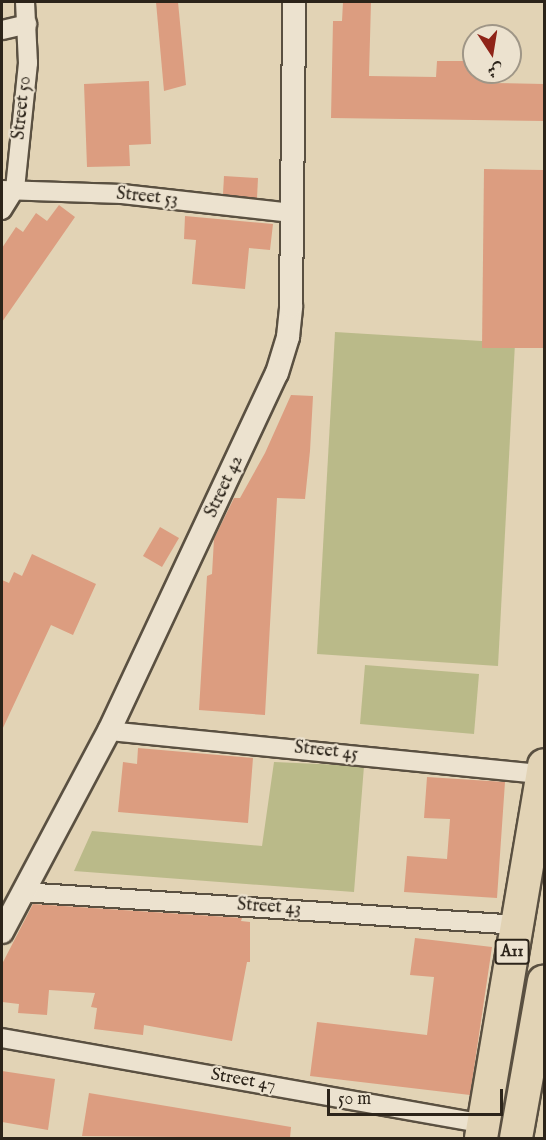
<!DOCTYPE html>
<html>
<head>
<meta charset="utf-8">
<style>
	body { margin:0 }
	#map { position:relative; width:546px; height:1140px; overflow:hidden; background:#e2d3b5; font-family:"IM FELL English",Amiri,serif }
	div>[style] { position:absolute }
	[style*='--x'] { left:calc(var(--x)*1px); top:calc(var(--y)*1px); width:calc(var(--w)*1px); rotate:calc(var(--a)*1deg) }
	.green>* { inset:0; background:#baba89 }
	.building>* { inset:0; background:#dc9d80 }
	.roads { filter:drop-shadow(2px 0 #5a5041) drop-shadow(-2px 0 #5a5041) drop-shadow(0 2px #5a5041) drop-shadow(0 -2px #5a5041) }
	.minor>* { height:18px; margin:-9px; padding:0 9px; transform-origin:9px; border-radius:9px; background:#ece2cf }
	.tertiary>* { height:22px; margin:-11px; padding:0 11px; transform-origin:11px; border-radius:11px; background:#ece2cf }
	.trunk>* { height:32px; margin:-16px; padding:0 16px; transform-origin:16px; border-radius:16px; background:#e2d3b5 }
	span { translate:-50% -50%; white-space:nowrap; text-align:center; line-height:1.15; -webkit-text-stroke:4.5px #ece2cf; paint-order:stroke }
	.shield-label span { padding:2px 4px; background:#ece2cf; border:2px solid; border-radius:4px; -webkit-text-stroke-width:0 }
	.shield-label { font-size:16px; color:#2c241a; font-weight:700 }
	.street-label { font-size:18px; color:#2c241a }
	.frame { position:absolute; inset:0; border:3px solid #2c241a; pointer-events:none }
	.north { position:absolute; left:462px; top:24px; width:60px; height:60px; box-sizing:border-box; background:#ece2cf; border:2px solid #9f9687; border-radius:50%; rotate:168deg; font-size:16px; font-weight:700; line-height:24px; text-align:center; color:#2c241a }
	.north::after { content:''; display:block; margin:auto; width:21px; height:27px; background:#8f2418; clip-path:polygon(50% 0,100% 100%,50% 72%,0 100%) }
	.scale { position:absolute; left:327px; top:1089px; width:176px; height:27px; box-sizing:border-box; border:3px solid #2c241a; border-top:0; padding-left:8px; font-size:18px; line-height:21px; white-space:nowrap; color:#2c241a; -webkit-text-stroke:4px #ece2cf; paint-order:stroke }
</style>
</head>
<body>
<div id="map">
	<div class="green">
		<div style="clip-path:polygon(335px 332px,515px 343px,498px 666px,317px 654px)"></div>
		<div style="clip-path:polygon(365px 665px,479px 674px,474px 734px,360px 724px)"></div>
		<div style="clip-path:polygon(274px 762px,364px 766px,354px 892px,74px 871px,92px 831px,262px 846px)"></div>
	</div>
	<div class="building">
		<div style="clip-path:polygon(156px 2px,178px 2px,186px 85px,164px 91px)"></div>
		<div style="clip-path:polygon(343px 2px,371px 2px,369px 76px,436px 77px,437px 61px,474px 61px,474px 72px,492px 72px,491px 83px,544px 84px,544px 121px,331px 118px,333px 21px,342px 21px)"></div>
		<div style="clip-path:polygon(149px 81px,151px 144px,129px 145px,130px 166px,87px 167px,84px 84px)"></div>
		<div style="clip-path:polygon(484px 169px,544px 170px,544px 348px,482px 348px)"></div>
		<div style="clip-path:polygon(224px 176px,258px 178px,257px 198px,223px 194px)"></div>
		<div style="clip-path:polygon(59px 205px,75px 217px,2px 322px,2px 248px,16px 227px,23px 232px,36px 213px,47px 221px)"></div>
		<div style="clip-path:polygon(185px 216px,273px 224px,270px 250px,249px 248px,245px 289px,192px 284px,196px 240px,184px 239px)"></div>
		<div style="clip-path:polygon(291px 395px,313px 396px,310px 451px,305px 499px,277px 498px,265px 715px,199px 710px,207px 576px,212px 574px,214px 539px,234px 498px,240px 498px,265px 453px)"></div>
		<div style="clip-path:polygon(160px 527px,179px 538px,162px 567px,143px 556px)"></div>
		<div style="clip-path:polygon(32px 554px,96px 584px,73px 635px,51px 625px,2px 730px,2px 580px,9px 583px,14px 572px,22px 576px)"></div>
		<div style="clip-path:polygon(138px 748px,253px 758px,248px 823px,118px 812px,123px 762px,137px 764px)"></div>
		<div style="clip-path:polygon(427px 777px,505px 782px,497px 898px,404px 892px,407px 856px,447px 859px,450px 819px,424px 818px)"></div>
		<div style="clip-path:polygon(33px 904px,242px 918px,241px 921px,250px 922px,250px 962px,247px 962px,232px 1041px,144px 1025px,143px 1035px,94px 1029px,97px 1008px,91px 1007px,95px 993px,49px 990px,47px 1015px,18px 1013px,19px 1004px,2px 1002px,2px 964px)"></div>
		<div style="clip-path:polygon(415px 938px,492px 947px,470px 1095px,310px 1076px,317px 1022px,427px 1035px,434px 977px,410px 975px)"></div>
		<div style="clip-path:polygon(2px 1071px,55px 1079px,48px 1130px,2px 1122px)"></div>
		<div style="clip-path:polygon(89px 1093px,291px 1127px,290px 1138px,82px 1136px)"></div>
	</div>
	<div class="roads">
		<div class="minor">
			<div style="--x:2;--y:30;--w:26;--a:-13"></div>
			<div style="--x:2;--y:190;--w:120;--a:1.9"></div>
			<div style="--x:122;--y:194;--w:171;--a:6.4"></div>
			<div style="--x:2;--y:210;--w:25;--a:-58"></div>
			<div style="--x:15;--y:189;--w:127;--a:-84.1"></div>
			<div style="--x:28;--y:63;--w:61;--a:-92.8"></div>
			<div style="--x:109;--y:731;--w:436;--a:5.7"></div>
			<div style="--x:22;--y:892;--w:495;--a:3.8"></div>
			<div style="--x:2;--y:1038;--w:490;--a:10.1"></div>
		</div>
		<div class="tertiary">
			<div style="--x:2;--y:932;--w:228;--a:-62"></div>
			<div style="--x:109;--y:731;--w:395;--a:-64.9"></div>
			<div style="--x:277;--y:373;--w:38;--a:-73"></div>
			<div style="--x:288;--y:337;--w:31;--a:-84"></div>
			<div style="--x:291;--y:306;--w:304;--a:-89.4"></div>
		</div>
		<div class="trunk">
			<div style="--x:481;--y:1138;--w:378;--a:-80.4"></div>
			<div style="--x:516;--y:1138;--w:159;--a:-79.9"></div>
		</div>
	</div>
	<div class="shield-label">
		<span style="left:512px;top:952px">A11</span>
	</div>
	<div class="street-label">
		<span style="left:23px;top:108px;rotate:-84deg">Street 50</span>
		<span style="left:147px;top:198px;rotate:6deg">Street 53</span>
		<span style="left:225px;top:487px;rotate:-65deg">Street 42</span>
		<span style="left:326px;top:752px;rotate:6deg">Street 45</span>
		<span style="left:269px;top:908px;rotate:4deg">Street 43</span>
		<span style="left:243px;top:1081px;rotate:10deg">Street 47</span>
	</div>
	<div class="frame"></div>
	<div class="north">ش</div>
	<div class="scale">50 m</div>
</div>
</body>
</html>
